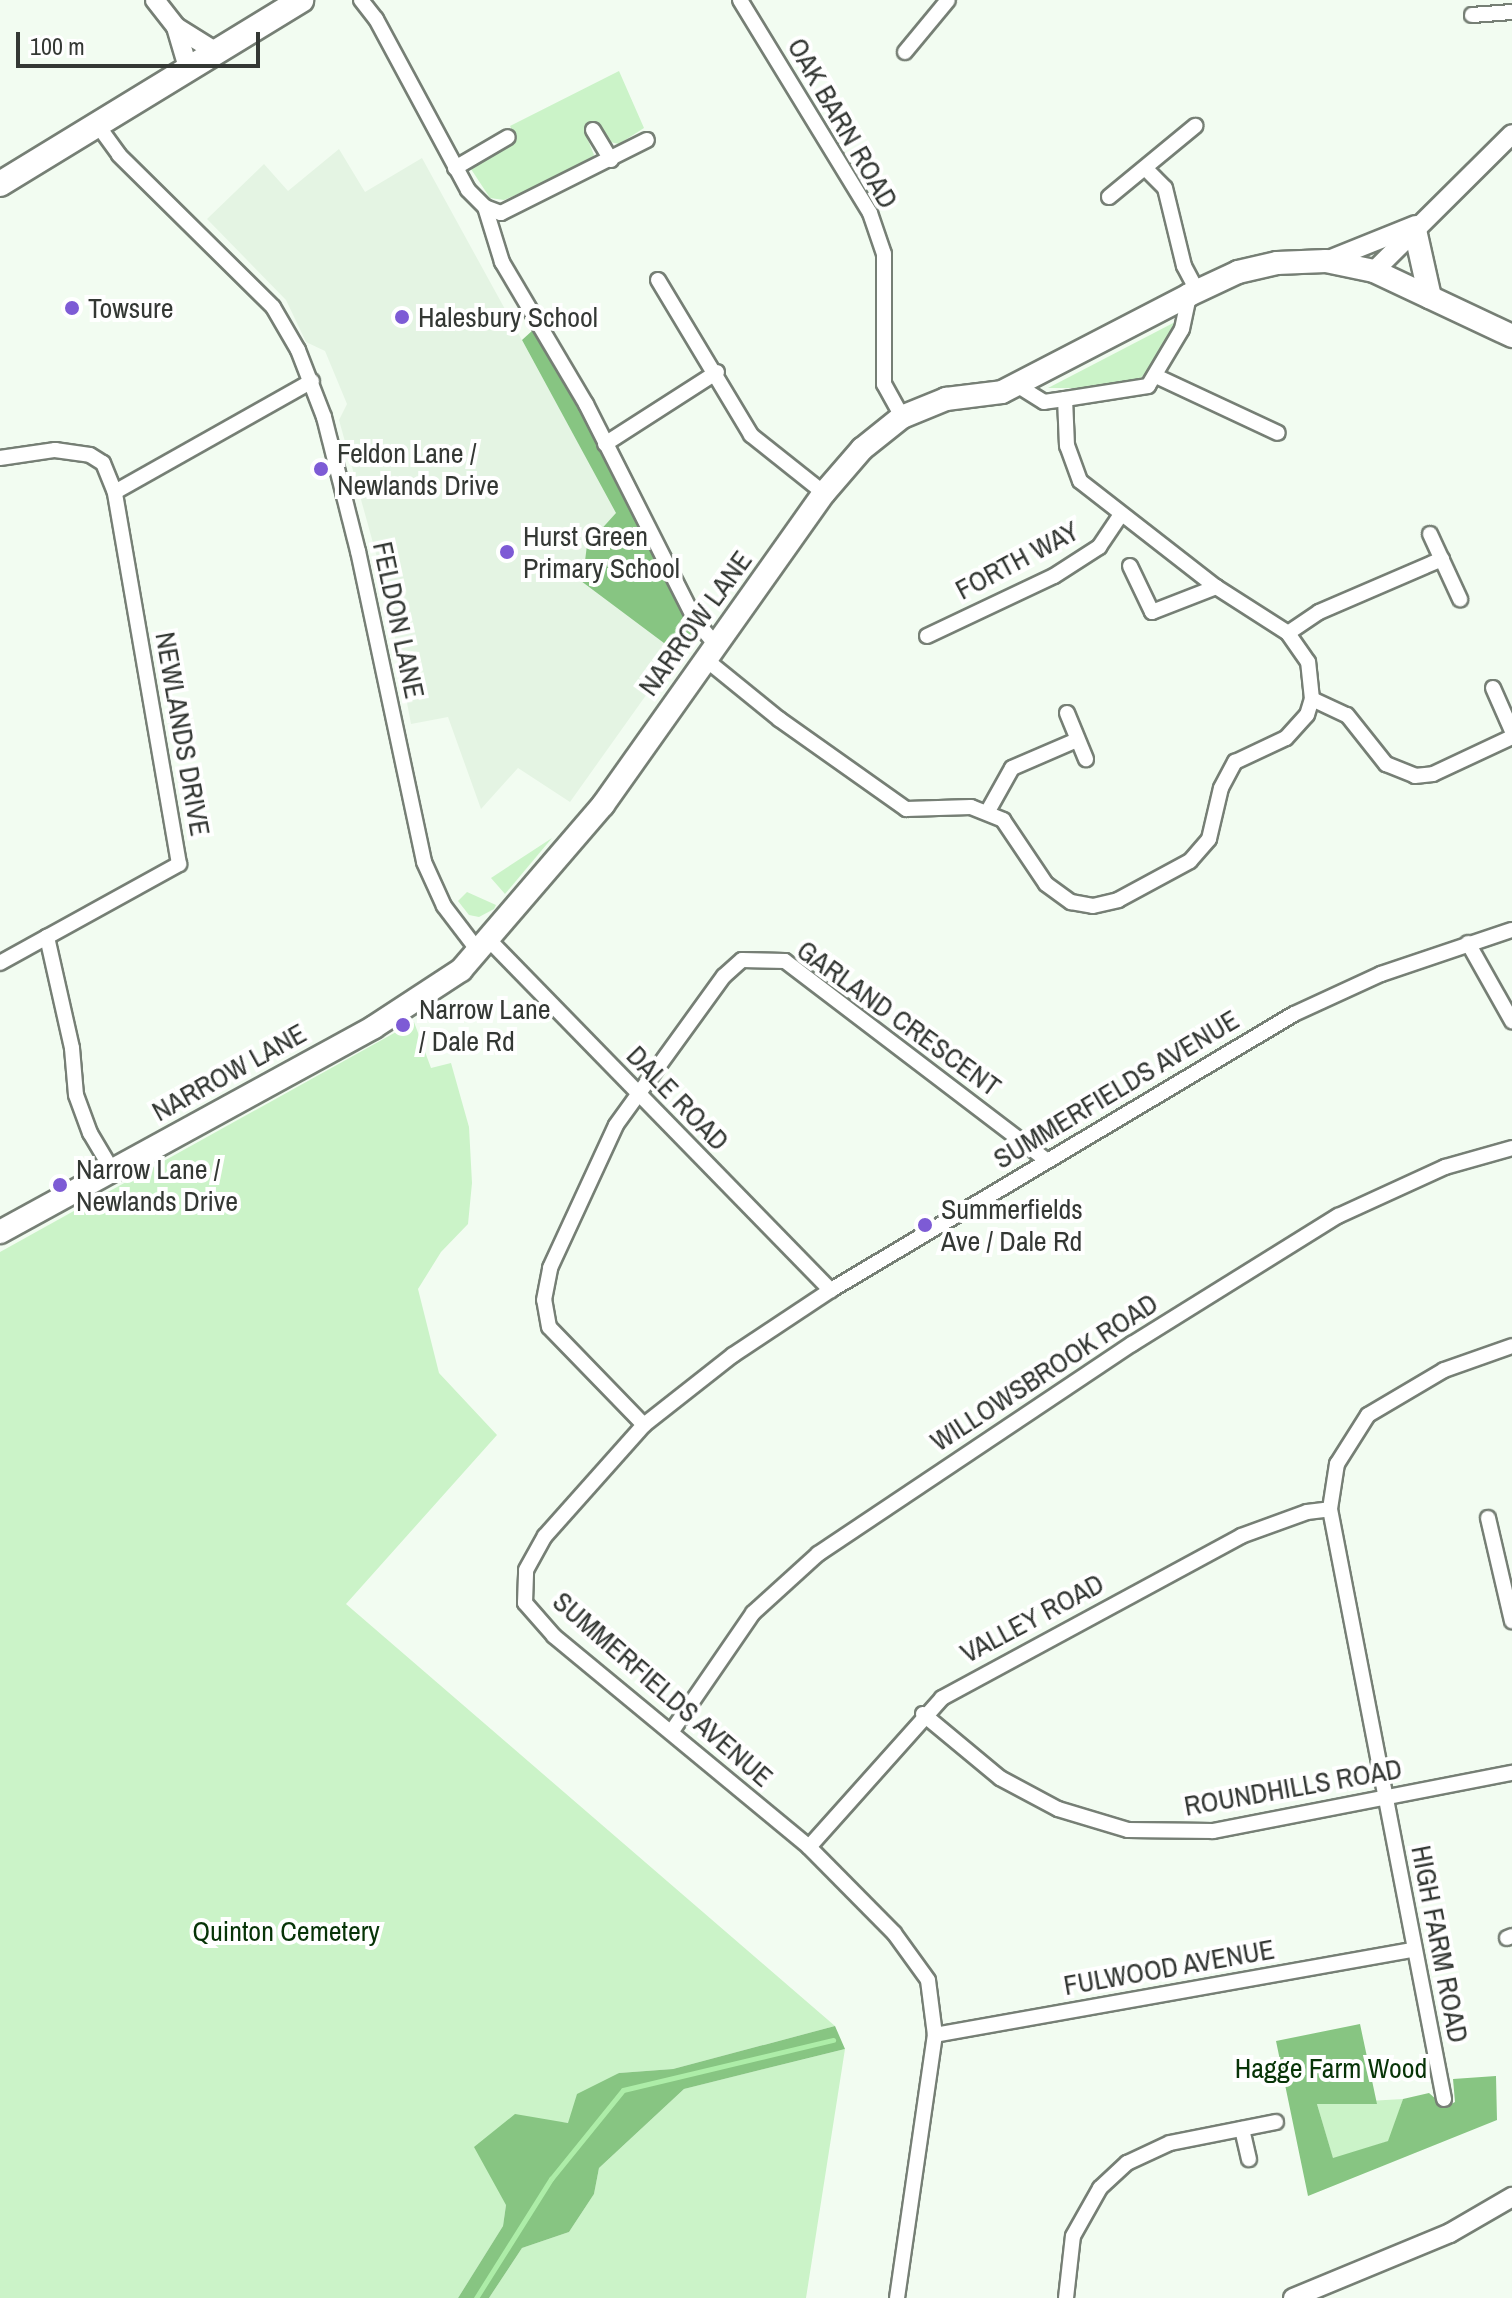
<!DOCTYPE html>
<html>
<head>
<meta charset="utf-8">
<style>
	body { margin:0 }
	#map { position:relative; width:1512px; height:2298px; overflow:hidden; background:#f2fcf1; font-family:"Archivo Narrow",sans-serif }
	div>[style] { position:absolute }
	[style*='--x'] { left:calc(var(--x)*1px); top:calc(var(--y)*1px); width:calc(var(--w)*1px); rotate:calc(var(--a)*1deg) }
	.built>* { inset:0; background:#e4f4e3 }
	.green>* { inset:0; background:#cbf3c8 }
	.forest>* { inset:0; background:#87c582 }
	.stream>* { height:5px; margin:-2.5px; padding:0 2.5px; transform-origin:2.5px; border-radius:2.5px; background:#adeda8 }
	.roads { filter:drop-shadow(2px 0 #767f75) drop-shadow(-2px 0 #767f75) drop-shadow(0 2px #767f75) drop-shadow(0 -2px #767f75) }
	.minor>* { height:14px; margin:-7px; padding:0 7px; transform-origin:7px; border-radius:7px; background:#fff }
	.tertiary>* { height:18px; margin:-9px; padding:0 9px; transform-origin:9px; border-radius:9px; background:#fff }
	.secondary>* { height:22px; margin:-11px; padding:0 11px; transform-origin:11px; border-radius:11px; background:#fff }
	.primary>* { height:24px; margin:-12px; padding:0 12px; transform-origin:12px; border-radius:12px; background:#fff }
	.dots>* { width:22px; height:22px; translate:-50% -50%; box-sizing:border-box; border:4px solid #fff; border-radius:50% }
	span { translate:-50% -50%; white-space:nowrap; text-align:center; line-height:1.15; -webkit-text-stroke:8px #fff; paint-order:stroke }
	.street-label { font-size:28px; color:#343834 }
	.poi-label { font-size:28px; color:#343834 }
	.left { translate:0 -50%; text-align:left }
	.park-label { font-size:28px; color:#073407 }
	.scale { position:absolute; left:16px; top:32px; width:244px; height:36px; box-sizing:border-box; border:4px solid #343834; border-top:0; padding-left:10px; font-size:24px; line-height:28px; white-space:nowrap; color:#343834; -webkit-text-stroke:6px #fff; paint-order:stroke }
</style>
</head>
<body>
<div id="map">
	<div class="built">
		<div style="clip-path:polygon(339px 149px,365px 192px,422px 158px,686px 639px,570px 802px,518px 768px,481px 809px,448px 717px,411px 724px,386px 590px,339px 420px,347px 404px,325px 351px,306px 342px,286px 300px,207px 219px,264px 164px,288px 191px)"></div>
	</div>
	<div class="green">
		<div style="clip-path:polygon(619px 71px,644px 128px,619px 144px,610px 142px,598px 124px,584px 130px,594px 155px,589px 164px,504px 200px,490px 198px,471px 169px,516px 138px,510px 126px)"></div>
		<div style="clip-path:polygon(1177px 321px,1158px 359px,1139px 380px,1101px 388px,1048px 388px)"></div>
		<div style="clip-path:polygon(552px 838px,505px 894px,491px 878px)"></div>
		<div style="clip-path:polygon(467px 892px,496px 905px,494px 909px,479px 917px,469px 915px,458px 901px)"></div>
		<div style="clip-path:polygon(414px 1022px,431px 1068px,451px 1063px,469px 1127px,472px 1183px,468px 1224px,441px 1252px,418px 1289px,439px 1373px,497px 1435px,346px 1604px,835px 2026px,673px 2069px,619px 2073px,569px 2123px,546px 2121px,506px 2205px,503px 2226px,458px 2298px,0 2298px,0 1252px)"></div>
		<div style="clip-path:polygon(845px 2049px,806px 2298px,489px 2298px,522px 2248px,569px 2232px,594px 2194px,599px 2168px,684px 2089px)"></div>
		<div style="clip-path:polygon(1403px 2099px,1389px 2141px,1333px 2159px,1317px 2104px)"></div>
	</div>
	<div class="forest">
		<div style="clip-path:polygon(533px 330px,578px 400px,697px 637px,693px 647px,685px 639px,676px 652px,581px 581px,592px 566px,585px 561px,587px 545px,616px 513px,522px 340px)"></div>
		<div style="clip-path:polygon(1360px 2024px,1377px 2104px,1317px 2104px,1333px 2158px,1388px 2141px,1403px 2099px,1429px 2093px,1445px 2107px,1455px 2102px,1453px 2079px,1496px 2076px,1497px 2120px,1308px 2196px,1276px 2041px)"></div>
		<div style="clip-path:polygon(835px 2026px,845px 2049px,684px 2089px,599px 2168px,594px 2194px,569px 2232px,522px 2248px,489px 2298px,458px 2298px,503px 2226px,506px 2205px,474px 2147px,515px 2114px,568px 2123px,577px 2094px,619px 2073px,673px 2069px)"></div>
	</div>
	<div class="stream">
		<div style="--x:476;--y:2298;--w:141;--a:-57.8"></div>
		<div style="--x:551;--y:2179;--w:114;--a:-51"></div>
		<div style="--x:623;--y:2090;--w:216;--a:-13.4"></div>
	</div>
	<div class="roads">
		<div class="minor">
			<div style="--x:361;--y:0;--w:24;--a:52"></div>
			<div style="--x:376;--y:19;--w:194;--a:61.7"></div>
			<div style="--x:468;--y:190;--w:24;--a:45"></div>
			<div style="--x:485;--y:207;--w:17;--a:21"></div>
			<div style="--x:501;--y:213;--w:163;--a:-26.6"></div>
			<div style="--x:740;--y:0;--w:250;--a:58.6"></div>
			<div style="--x:870;--y:213;--w:43;--a:71.1"></div>
			<div style="--x:884;--y:254;--w:130;--a:90"></div>
			<div style="--x:884;--y:384;--w:38;--a:61"></div>
			<div style="--x:1472;--y:15;--w:40;--a:-4.3"></div>
			<div style="--x:905;--y:52;--w:67;--a:-50.4"></div>
			<div style="--x:99;--y:127;--w:34;--a:54"></div>
			<div style="--x:119;--y:155;--w:216;--a:44.6"></div>
			<div style="--x:273;--y:307;--w:50;--a:59.8"></div>
			<div style="--x:298;--y:350;--w:72;--a:68.8"></div>
			<div style="--x:324;--y:417;--w:138;--a:75.8"></div>
			<div style="--x:358;--y:551;--w:318;--a:78"></div>
			<div style="--x:424;--y:862;--w:48;--a:65.6"></div>
			<div style="--x:444;--y:906;--w:58;--a:52.7"></div>
			<div style="--x:593;--y:130;--w:35;--a:59"></div>
			<div style="--x:455;--y:168;--w:61;--a:-30.3"></div>
			<div style="--x:1147;--y:170;--w:25;--a:45"></div>
			<div style="--x:1165;--y:188;--w:80;--a:76.3"></div>
			<div style="--x:1184;--y:266;--w:30;--a:62"></div>
			<div style="--x:1109;--y:197;--w:112;--a:-39.5"></div>
			<div style="--x:485;--y:207;--w:58;--a:72.8"></div>
			<div style="--x:502;--y:262;--w:165;--a:59.4"></div>
			<div style="--x:586;--y:404;--w:242;--a:63.2"></div>
			<div style="--x:695;--y:620;--w:30;--a:50"></div>
			<div style="--x:658;--y:280;--w:181;--a:59"></div>
			<div style="--x:751;--y:435;--w:93;--a:38.5"></div>
			<div style="--x:1158;--y:377;--w:132;--a:25"></div>
			<div style="--x:1065;--y:399;--w:84;--a:-8.9"></div>
			<div style="--x:1148;--y:386;--w:66;--a:-59.2"></div>
			<div style="--x:1182;--y:329;--w:35;--a:-78"></div>
			<div style="--x:605;--y:444;--w:133;--a:-32.7"></div>
			<div style="--x:0;--y:458;--w:56;--a:-8.3"></div>
			<div style="--x:55;--y:450;--w:35;--a:8"></div>
			<div style="--x:90;--y:455;--w:15;--a:32"></div>
			<div style="--x:103;--y:463;--w:31;--a:68"></div>
			<div style="--x:1430;--y:534;--w:72;--a:65.2"></div>
			<div style="--x:1130;--y:566;--w:51;--a:64.4"></div>
			<div style="--x:1152;--y:612;--w:69;--a:-21.3"></div>
			<div style="--x:1288;--y:633;--w:37;--a:-34"></div>
			<div style="--x:1319;--y:612;--w:134;--a:-23.3"></div>
			<div style="--x:927;--y:636;--w:140;--a:-25.3"></div>
			<div style="--x:1054;--y:576;--w:54;--a:-32.8"></div>
			<div style="--x:1099;--y:547;--w:37;--a:-56"></div>
			<div style="--x:704;--y:658;--w:97;--a:39.1"></div>
			<div style="--x:779;--y:719;--w:156;--a:35.3"></div>
			<div style="--x:906;--y:809;--w:65;--a:-1.8"></div>
			<div style="--x:971;--y:807;--w:35;--a:22"></div>
			<div style="--x:1003;--y:820;--w:77;--a:56.1"></div>
			<div style="--x:1046;--y:884;--w:31;--a:36"></div>
			<div style="--x:1071;--y:902;--w:22;--a:10"></div>
			<div style="--x:1093;--y:906;--w:26;--a:-13"></div>
			<div style="--x:1118;--y:900;--w:82;--a:-28.4"></div>
			<div style="--x:1190;--y:861;--w:29;--a:-49"></div>
			<div style="--x:1209;--y:839;--w:52;--a:-76.8"></div>
			<div style="--x:1221;--y:788;--w:30;--a:-62"></div>
			<div style="--x:1235;--y:762;--w:56;--a:-25.2"></div>
			<div style="--x:1286;--y:738;--w:31;--a:-48"></div>
			<div style="--x:1307;--y:715;--w:17;--a:-73"></div>
			<div style="--x:1312;--y:699;--w:37;--a:-96"></div>
			<div style="--x:1308;--y:662;--w:35;--a:-125"></div>
			<div style="--x:1288;--y:633;--w:85;--a:-147.4"></div>
			<div style="--x:1216;--y:587;--w:172;--a:-142.1"></div>
			<div style="--x:1080;--y:481;--w:37;--a:-110"></div>
			<div style="--x:1067;--y:446;--w:47;--a:-92.4"></div>
			<div style="--x:1065;--y:399;--w:21;--a:172"></div>
			<div style="--x:1044;--y:402;--w:31;--a:-148"></div>
			<div style="--x:1493;--y:688;--w:47;--a:66.2"></div>
			<div style="--x:1312;--y:699;--w:38;--a:25"></div>
			<div style="--x:1347;--y:715;--w:63;--a:51.5"></div>
			<div style="--x:1386;--y:764;--w:31;--a:22"></div>
			<div style="--x:1415;--y:776;--w:18;--a:-6"></div>
			<div style="--x:1433;--y:774;--w:87;--a:-25.1"></div>
			<div style="--x:1067;--y:713;--w:50;--a:67.6"></div>
			<div style="--x:988;--y:811;--w:49;--a:-60.8"></div>
			<div style="--x:1012;--y:768;--w:71;--a:-23.3"></div>
			<div style="--x:490;--y:941;--w:488;--a:45.7"></div>
			<div style="--x:1468;--y:943;--w:90;--a:60.6"></div>
			<div style="--x:0;--y:963;--w:54;--a:-29"></div>
			<div style="--x:112;--y:1170;--w:43;--a:-120.7"></div>
			<div style="--x:90;--y:1133;--w:40;--a:-110.2"></div>
			<div style="--x:76;--y:1095;--w:47;--a:-94.9"></div>
			<div style="--x:72;--y:1048;--w:114;--a:-102.7"></div>
			<div style="--x:47;--y:937;--w:151;--a:-28.9"></div>
			<div style="--x:179;--y:864;--w:377;--a:-99.8"></div>
			<div style="--x:115;--y:492;--w:226;--a:-29.4"></div>
			<div style="--x:644;--y:1425;--w:136;--a:-134.1"></div>
			<div style="--x:549;--y:1327;--w:27;--a:-100"></div>
			<div style="--x:544;--y:1300;--w:33;--a:-79"></div>
			<div style="--x:550;--y:1268;--w:157;--a:-65.2"></div>
			<div style="--x:616;--y:1125;--w:184;--a:-54.1"></div>
			<div style="--x:724;--y:976;--w:24;--a:-42"></div>
			<div style="--x:742;--y:960;--w:43;--a:1.3"></div>
			<div style="--x:785;--y:961;--w:328;--a:37.3"></div>
			<div style="--x:1488;--y:1518;--w:106;--a:76.9"></div>
			<div style="--x:923;--y:1714;--w:100;--a:39.7"></div>
			<div style="--x:1000;--y:1778;--w:66;--a:28.1"></div>
			<div style="--x:1058;--y:1809;--w:73;--a:16.7"></div>
			<div style="--x:1128;--y:1830;--w:85;--a:0.7"></div>
			<div style="--x:1213;--y:1831;--w:305;--a:-11"></div>
			<div style="--x:672;--y:1731;--w:143;--a:-55.5"></div>
			<div style="--x:753;--y:1613;--w:88;--a:-42.2"></div>
			<div style="--x:818;--y:1554;--w:378;--a:-33.8"></div>
			<div style="--x:1132;--y:1344;--w:243;--a:-31.9"></div>
			<div style="--x:1338;--y:1216;--w:118;--a:-24.6"></div>
			<div style="--x:1445;--y:1167;--w:70;--a:-15.8"></div>
			<div style="--x:809;--y:1847;--w:200;--a:-48.2"></div>
			<div style="--x:942;--y:1698;--w:340;--a:-28.4"></div>
			<div style="--x:1241;--y:1536;--w:70;--a:-20"></div>
			<div style="--x:1307;--y:1512;--w:23;--a:-7"></div>
			<div style="--x:1507;--y:1938;--w:5;--a:-22"></div>
			<div style="--x:935;--y:2035;--w:485;--a:-10.1"></div>
			<div style="--x:1444;--y:2099;--w:601;--a:-100.94"></div>
			<div style="--x:1330;--y:1509;--w:46;--a:-81.2"></div>
			<div style="--x:1337;--y:1464;--w:58;--a:-57.7"></div>
			<div style="--x:1368;--y:1415;--w:88;--a:-30.6"></div>
			<div style="--x:1444;--y:1370;--w:72;--a:-19.4"></div>
			<div style="--x:1242;--y:2129;--w:31;--a:77"></div>
			<div style="--x:897;--y:2298;--w:266;--a:-81.8"></div>
			<div style="--x:935;--y:2035;--w:55;--a:-97.3"></div>
			<div style="--x:928;--y:1980;--w:58;--a:-125.9"></div>
			<div style="--x:894;--y:1933;--w:121;--a:-134.7"></div>
			<div style="--x:809;--y:1847;--w:331;--a:-140.4"></div>
			<div style="--x:554;--y:1636;--w:44;--a:-131.3"></div>
			<div style="--x:525;--y:1603;--w:33;--a:-88"></div>
			<div style="--x:526;--y:1570;--w:39;--a:-61"></div>
			<div style="--x:545;--y:1536;--w:149;--a:-48.3"></div>
			<div style="--x:644;--y:1425;--w:113;--a:-38.2"></div>
			<div style="--x:733;--y:1355;--w:118;--a:-33.6"></div>
			<div style="--x:831;--y:1290;--w:539;--a:-30.8"></div>
			<div style="--x:1294;--y:1014;--w:96;--a:-24.7"></div>
			<div style="--x:1381;--y:974;--w:138;--a:-18.6"></div>
			<div style="--x:1066;--y:2298;--w:62;--a:-83.6"></div>
			<div style="--x:1073;--y:2236;--w:55;--a:-60.6"></div>
			<div style="--x:1100;--y:2188;--w:37;--a:-43"></div>
			<div style="--x:1127;--y:2163;--w:47;--a:-24.9"></div>
			<div style="--x:1170;--y:2143;--w:108;--a:-11.2"></div>
		</div>
		<div class="tertiary">
			<div style="--x:155;--y:0;--w:34;--a:52"></div>
			<div style="--x:176;--y:27;--w:49;--a:31.8"></div>
			<div style="--x:176;--y:27;--w:46;--a:73.5"></div>
			<div style="--x:1326;--y:261;--w:97;--a:-21.8"></div>
			<div style="--x:1374;--y:271;--w:194;--a:-44.8"></div>
			<div style="--x:1293;--y:2298;--w:170;--a:-22.5"></div>
			<div style="--x:1450;--y:2233;--w:72;--a:-30.1"></div>
		</div>
		<div class="secondary">
			<div style="--x:1415;--y:230;--w:69;--a:77.4"></div>
			<div style="--x:0;--y:1232;--w:426;--a:-28.7"></div>
			<div style="--x:374;--y:1027;--w:104;--a:-33.2"></div>
			<div style="--x:461;--y:970;--w:218;--a:-49.3"></div>
			<div style="--x:603;--y:805;--w:382;--a:-54.7"></div>
			<div style="--x:824;--y:493;--w:58;--a:-49.2"></div>
			<div style="--x:862;--y:449;--w:51;--a:-38.7"></div>
			<div style="--x:902;--y:417;--w:48;--a:-22.2"></div>
			<div style="--x:946;--y:399;--w:56;--a:-7.1"></div>
			<div style="--x:1002;--y:392;--w:211;--a:-27.4"></div>
			<div style="--x:1189;--y:295;--w:54;--a:-25.1"></div>
			<div style="--x:1238;--y:272;--w:40;--a:-13"></div>
			<div style="--x:1277;--y:263;--w:49;--a:-2.3"></div>
			<div style="--x:1326;--y:261;--w:49;--a:11.8"></div>
			<div style="--x:1374;--y:271;--w:153;--a:25.2"></div>
		</div>
		<div class="primary">
			<div style="--x:0;--y:184;--w:353;--a:-31.4"></div>
		</div>
	</div>
	<div class="dots">
		<div style="left:72px;top:308px;background:#7d5bd5"></div>
		<div style="left:402px;top:317px;background:#7d5bd5"></div>
		<div style="left:321px;top:469px;background:#7d5bd5"></div>
		<div style="left:507px;top:552px;background:#7d5bd5"></div>
		<div style="left:403px;top:1025px;background:#7d5bd5"></div>
		<div style="left:60px;top:1185px;background:#7d5bd5"></div>
		<div style="left:925px;top:1225px;background:#7d5bd5"></div>
	</div>
	<div class="street-label">
		<span style="left:843px;top:123px;rotate:60deg">OAK BARN ROAD</span>
		<span style="left:1017px;top:560px;rotate:-28deg">FORTH WAY</span>
		<span style="left:399px;top:620px;rotate:78deg">FELDON LANE</span>
		<span style="left:695px;top:623px;rotate:-54deg">NARROW LANE</span>
		<span style="left:183px;top:734px;rotate:80deg">NEWLANDS DRIVE</span>
		<span style="left:899px;top:1018px;rotate:36deg">GARLAND CRESCENT</span>
		<span style="left:229px;top:1072px;rotate:-29deg">NARROW LANE</span>
		<span style="left:1116px;top:1089px;rotate:-31deg">SUMMERFIELDS AVENUE</span>
		<span style="left:678px;top:1098px;rotate:46deg">DALE ROAD</span>
		<span style="left:1044px;top:1372px;rotate:-33deg">WILLOWSBROOK ROAD</span>
		<span style="left:1032px;top:1618px;rotate:-28deg">VALLEY ROAD</span>
		<span style="left:663px;top:1689px;rotate:41deg">SUMMERFIELDS AVENUE</span>
		<span style="left:1293px;top:1787px;rotate:-10deg">ROUNDHILLS ROAD</span>
		<span style="left:1440px;top:1944px;rotate:79deg">HIGH FARM ROAD</span>
		<span style="left:1169px;top:1967px;rotate:-10deg">FULWOOD AVENUE</span>
	</div>
	<div class="poi-label">
		<span class="left" style="left:88px;top:308px">Towsure</span>
		<span class="left" style="left:418px;top:317px">Halesbury School</span>
		<span class="left" style="left:337px;top:469px">Feldon Lane /<br>Newlands Drive</span>
		<span class="left" style="left:523px;top:552px">Hurst Green<br>Primary School</span>
		<span class="left" style="left:419px;top:1025px">Narrow Lane<br>/ Dale Rd</span>
		<span class="left" style="left:76px;top:1185px">Narrow Lane /<br>Newlands Drive</span>
		<span class="left" style="left:941px;top:1225px">Summerfields<br>Ave / Dale Rd</span>
	</div>
	<div class="park-label">
		<span style="left:286px;top:1931px">Quinton Cemetery</span>
		<span style="left:1331px;top:2068px">Hagge Farm Wood</span>
	</div>
	<div class="scale">100 m</div>
</div>
</body>
</html>
